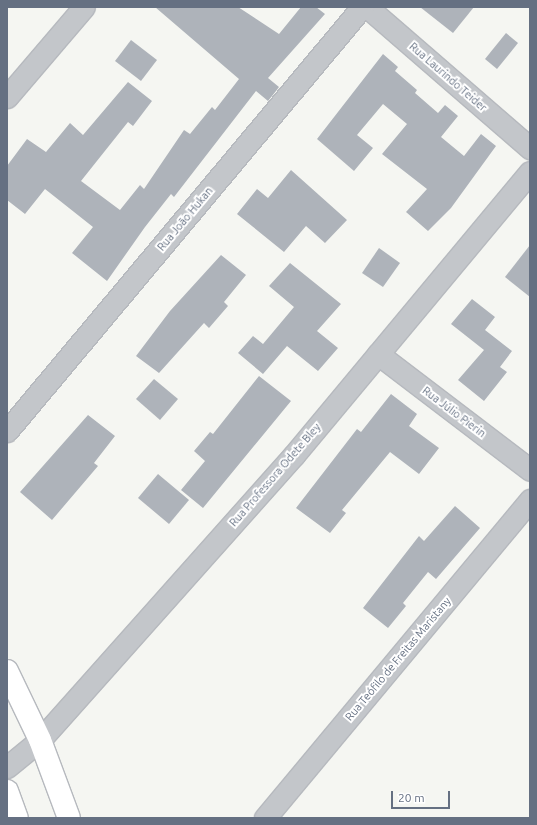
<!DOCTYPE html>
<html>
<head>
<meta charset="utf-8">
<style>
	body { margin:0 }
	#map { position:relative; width:537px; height:825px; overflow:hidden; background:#f5f6f2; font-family:Ubuntu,sans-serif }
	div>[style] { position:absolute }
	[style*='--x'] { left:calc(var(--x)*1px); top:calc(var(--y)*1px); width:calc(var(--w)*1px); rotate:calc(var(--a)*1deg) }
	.building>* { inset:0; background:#aeb3ba }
	.roads { filter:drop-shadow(1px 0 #b6b9be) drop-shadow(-1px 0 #b6b9be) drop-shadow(0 1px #b6b9be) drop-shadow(0 -1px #b6b9be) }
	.street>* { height:21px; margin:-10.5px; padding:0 10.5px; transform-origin:10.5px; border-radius:10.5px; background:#c3c6ca }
	.secondary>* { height:22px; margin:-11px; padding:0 11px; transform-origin:11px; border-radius:11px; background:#fff }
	span { translate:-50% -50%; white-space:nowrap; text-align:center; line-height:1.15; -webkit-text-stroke:4px #fff; paint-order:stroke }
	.street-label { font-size:11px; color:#657082 }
	.frame { position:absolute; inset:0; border:8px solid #657082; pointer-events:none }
	.scale { position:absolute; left:391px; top:791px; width:59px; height:18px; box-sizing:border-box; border:2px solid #657082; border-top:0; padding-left:5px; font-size:12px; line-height:14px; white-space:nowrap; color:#657082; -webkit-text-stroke:3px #fff; paint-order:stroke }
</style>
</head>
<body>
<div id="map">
	<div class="building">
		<div style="clip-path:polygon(155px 7px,238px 7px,279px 34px,301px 7px,316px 7px,325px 14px,268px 78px,279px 87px,276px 91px,268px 101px,256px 91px,174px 197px,171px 194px,145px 227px,107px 281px,72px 253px,93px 227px,45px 189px,25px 214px,7px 200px,7px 166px,27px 139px,46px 152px,70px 123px,83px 135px,128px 82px,152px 101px,133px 126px,128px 122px,81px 181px,120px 210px,140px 185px,144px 189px,184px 130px,190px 134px,212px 107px,215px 110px,239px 79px)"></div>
		<div style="clip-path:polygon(420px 7px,474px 7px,453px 33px)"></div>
		<div style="clip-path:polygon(506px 33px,518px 43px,497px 69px,485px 59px)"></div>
		<div style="clip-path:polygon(131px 40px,157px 60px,141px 81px,115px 61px)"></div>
		<div style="clip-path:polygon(383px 54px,398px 67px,395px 71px,417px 90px,415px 93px,438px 113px,445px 105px,458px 116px,441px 137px,464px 156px,481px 134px,496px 146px,451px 208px,428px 231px,406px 212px,427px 189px,382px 154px,407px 124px,383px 104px,357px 135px,373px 148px,354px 171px,317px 139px)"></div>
		<div style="clip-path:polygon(291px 170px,347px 220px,325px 243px,306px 226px,284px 252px,237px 214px,257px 189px,268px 198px)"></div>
		<div style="clip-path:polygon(530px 245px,530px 297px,505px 277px)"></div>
		<div style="clip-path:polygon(379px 248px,400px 263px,383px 287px,362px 273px)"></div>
		<div style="clip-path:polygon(221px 255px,246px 275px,224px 302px,228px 306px,209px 328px,204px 323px,159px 373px,136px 356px,170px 311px)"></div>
		<div style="clip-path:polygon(290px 263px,341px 304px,317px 331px,338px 348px,318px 371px,287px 346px,263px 374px,238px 353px,253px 336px,263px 344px,294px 307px,269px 286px)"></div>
		<div style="clip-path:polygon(472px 299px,495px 317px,485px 330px,512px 351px,500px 367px,507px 372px,484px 401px,458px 380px,484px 350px,451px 324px)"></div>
		<div style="clip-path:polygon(259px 376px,291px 401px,203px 508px,181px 490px,205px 461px,194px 451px,210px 432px,213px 434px)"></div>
		<div style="clip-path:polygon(154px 379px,178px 399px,160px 420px,136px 399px)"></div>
		<div style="clip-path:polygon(391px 394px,417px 414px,409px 426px,439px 448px,419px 474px,390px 452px,342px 510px,346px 513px,330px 533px,296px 508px,357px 429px,361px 432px)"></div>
		<div style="clip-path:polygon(88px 415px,115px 436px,94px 463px,98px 466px,52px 520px,20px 492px)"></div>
		<div style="clip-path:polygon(158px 474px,189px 500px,169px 524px,138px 498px)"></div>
		<div style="clip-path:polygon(455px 506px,480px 528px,436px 579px,428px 572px,403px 603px,406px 606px,388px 628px,363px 608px,419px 536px,424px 541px)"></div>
	</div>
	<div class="roads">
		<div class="street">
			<div style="--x:367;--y:7;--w:216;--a:40.9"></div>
			<div style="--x:7;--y:97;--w:118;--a:-49.5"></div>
			<div style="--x:378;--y:354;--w:191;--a:37.3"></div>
			<div style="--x:7;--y:431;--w:553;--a:-50.06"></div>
			<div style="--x:7;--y:767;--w:43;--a:-39.3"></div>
			<div style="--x:40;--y:740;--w:382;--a:-48.3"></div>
			<div style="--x:294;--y:455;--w:368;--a:-50.2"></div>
			<div style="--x:265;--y:818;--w:414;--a:-50.2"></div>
		</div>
		<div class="secondary">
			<div style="--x:7;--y:671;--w:76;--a:64.4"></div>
			<div style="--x:40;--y:740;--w:83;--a:69.6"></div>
			<div style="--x:7;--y:791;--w:29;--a:70"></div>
		</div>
	</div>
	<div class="street-label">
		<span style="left:448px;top:77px;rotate:41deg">Rua Laurindo Teider</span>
		<span style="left:185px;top:219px;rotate:-50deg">Rua João Hukan</span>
		<span style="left:454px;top:412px;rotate:37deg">Rua Júlio Pierin</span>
		<span style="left:275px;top:475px;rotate:-49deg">Rua Professora Odete Bley</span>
		<span style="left:398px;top:659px;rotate:-50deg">Rua Teófilo de Freitas Maristany</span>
	</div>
	<div class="frame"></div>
	<div class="scale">20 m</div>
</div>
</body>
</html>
